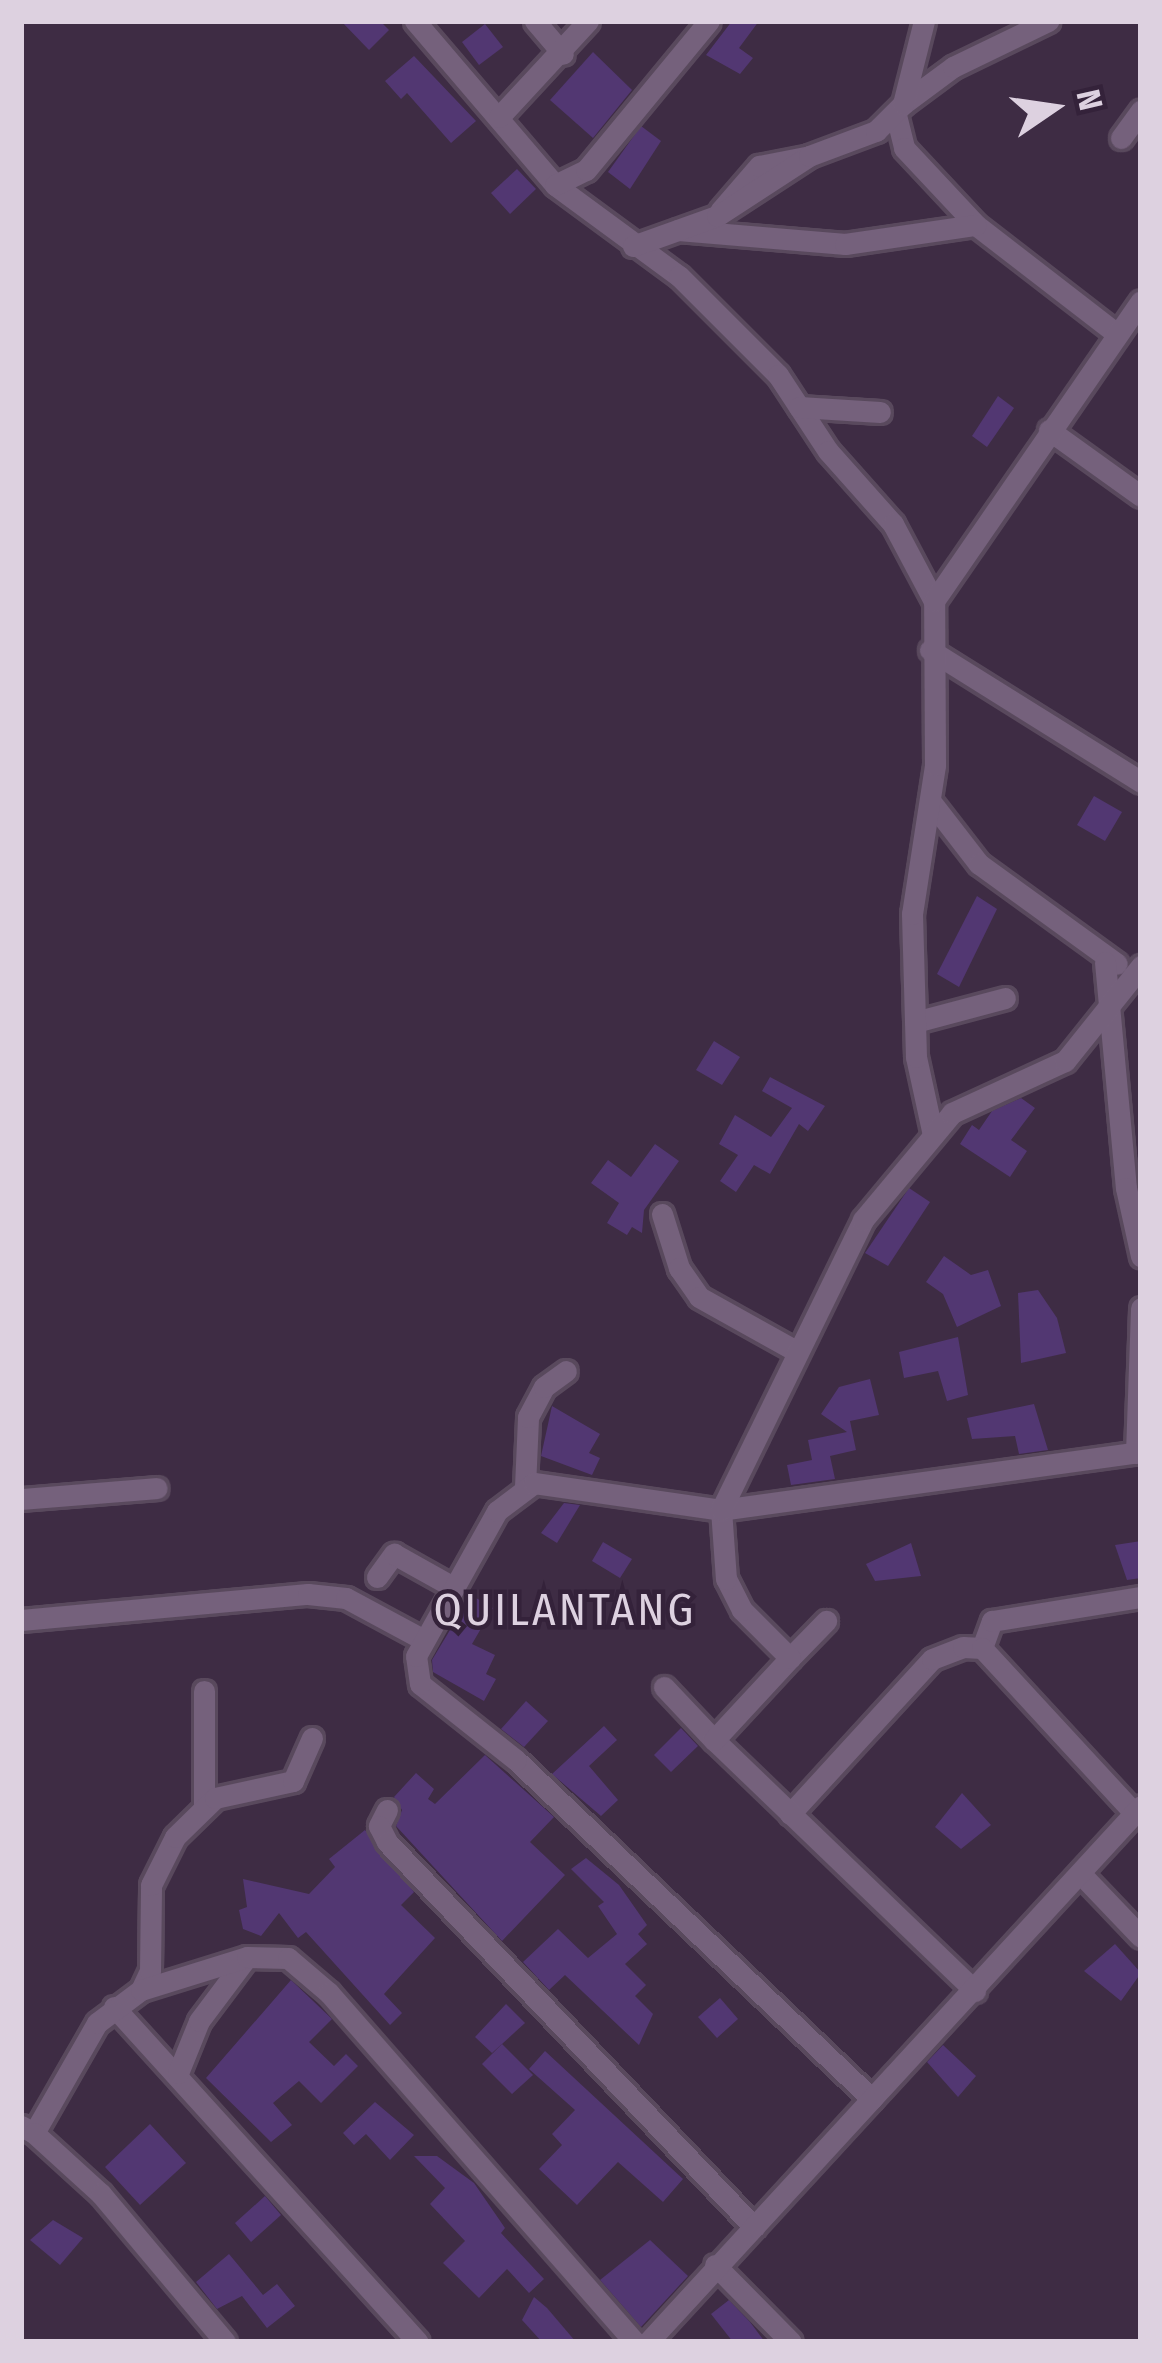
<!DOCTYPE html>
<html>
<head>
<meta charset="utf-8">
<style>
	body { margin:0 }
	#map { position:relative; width:1162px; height:2363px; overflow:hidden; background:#3e2c44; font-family:"Fira Sans Condensed",sans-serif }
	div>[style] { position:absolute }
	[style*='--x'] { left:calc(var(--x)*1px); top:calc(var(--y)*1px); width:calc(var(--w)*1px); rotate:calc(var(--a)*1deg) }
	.building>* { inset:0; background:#523772 }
	.roads { filter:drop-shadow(3px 0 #59495d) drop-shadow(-3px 0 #59495d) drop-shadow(0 3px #59495d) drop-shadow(0 -3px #59495d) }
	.minor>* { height:21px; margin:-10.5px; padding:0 10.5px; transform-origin:10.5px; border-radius:10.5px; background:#75617c }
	span { translate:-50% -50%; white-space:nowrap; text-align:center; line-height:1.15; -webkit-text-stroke:9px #34223a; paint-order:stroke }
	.quarter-label { font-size:45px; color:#ddd1e0; letter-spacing:3px }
	.frame { position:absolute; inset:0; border:24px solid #ddd1e0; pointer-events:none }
	.north { position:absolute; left:994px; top:48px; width:120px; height:120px; -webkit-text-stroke:9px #34223a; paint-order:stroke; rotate:77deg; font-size:33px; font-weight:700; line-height:48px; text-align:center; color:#ddd1e0 }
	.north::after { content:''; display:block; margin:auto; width:42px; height:54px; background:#ddd1e0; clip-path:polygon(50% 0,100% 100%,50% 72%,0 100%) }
</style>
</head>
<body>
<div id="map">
	<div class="building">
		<div style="clip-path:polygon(341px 21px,380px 21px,389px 30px,369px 50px)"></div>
		<div style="clip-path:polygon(732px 21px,759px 21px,739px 48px,753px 58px,740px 74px,706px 55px)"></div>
		<div style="clip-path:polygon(485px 24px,503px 47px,479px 65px,462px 42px)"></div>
		<div style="clip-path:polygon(593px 52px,632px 90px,593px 138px,550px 100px)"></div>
		<div style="clip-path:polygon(414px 56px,476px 121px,451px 143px,407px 93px,401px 99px,385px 81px)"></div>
		<div style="clip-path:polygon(641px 126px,661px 141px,630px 189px,608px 172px)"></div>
		<div style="clip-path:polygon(517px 169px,536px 189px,510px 214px,491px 193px)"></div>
		<div style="clip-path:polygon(998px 396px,1014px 408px,987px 447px,972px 436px)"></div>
		<div style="clip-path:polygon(1094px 796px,1122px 812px,1105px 841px,1077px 825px)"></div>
		<div style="clip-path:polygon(977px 896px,997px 909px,959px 987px,937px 974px)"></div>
		<div style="clip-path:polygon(714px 1041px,740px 1057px,722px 1085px,696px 1070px)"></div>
		<div style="clip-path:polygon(770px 1077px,825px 1106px,808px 1131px,799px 1124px,770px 1174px,754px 1165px,736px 1192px,720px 1181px,738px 1155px,719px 1144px,735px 1115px,771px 1137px,792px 1108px,762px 1091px)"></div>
		<div style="clip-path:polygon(1021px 1098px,1035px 1108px,1011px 1140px,1027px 1151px,1010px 1177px,960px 1144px,972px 1125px,979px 1130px,992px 1111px)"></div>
		<div style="clip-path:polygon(655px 1144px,679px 1161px,644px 1210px,642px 1233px,632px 1227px,627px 1235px,607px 1223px,619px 1203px,591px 1183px,608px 1160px,631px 1177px)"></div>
		<div style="clip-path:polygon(909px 1188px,930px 1202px,888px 1266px,865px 1253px)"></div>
		<div style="clip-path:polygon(944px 1256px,971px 1275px,988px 1270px,1001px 1306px,957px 1327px,943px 1294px,926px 1282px)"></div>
		<div style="clip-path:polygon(1038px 1290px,1057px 1318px,1066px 1353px,1021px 1363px,1018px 1293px)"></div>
		<div style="clip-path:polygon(958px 1337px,968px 1395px,947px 1401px,938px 1371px,904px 1378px,899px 1352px)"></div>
		<div style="clip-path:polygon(870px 1379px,879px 1415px,850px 1421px,856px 1450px,830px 1456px,835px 1479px,791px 1485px,787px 1465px,812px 1460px,808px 1440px,847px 1432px,821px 1414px,839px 1387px)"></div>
		<div style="clip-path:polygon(1034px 1404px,1048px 1450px,1019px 1454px,1015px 1436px,972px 1439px,967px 1418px)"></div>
		<div style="clip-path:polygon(552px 1406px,600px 1434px,589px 1453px,600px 1458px,592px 1475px,541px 1456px)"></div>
		<div style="clip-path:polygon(564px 1503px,580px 1505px,557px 1543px,541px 1533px)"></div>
		<div style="clip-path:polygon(1141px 1541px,1141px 1578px,1127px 1580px,1115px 1545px)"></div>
		<div style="clip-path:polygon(603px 1542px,632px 1559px,620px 1578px,592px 1561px)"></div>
		<div style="clip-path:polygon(911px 1543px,921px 1576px,875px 1581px,866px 1564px)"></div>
		<div style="clip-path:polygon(471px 1595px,493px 1608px,472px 1644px,495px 1655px,486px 1674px,496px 1679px,484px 1701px,433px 1672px,432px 1660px)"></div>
		<div style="clip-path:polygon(526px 1701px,548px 1721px,524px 1747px,501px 1729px)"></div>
		<div style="clip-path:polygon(604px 1726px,617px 1740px,589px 1766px,618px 1800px,601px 1816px,552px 1774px)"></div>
		<div style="clip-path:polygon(681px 1728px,698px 1746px,671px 1772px,654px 1755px)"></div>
		<div style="clip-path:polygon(485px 1755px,554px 1817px,530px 1842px,565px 1875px,502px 1941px,396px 1826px,402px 1810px,394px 1797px,416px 1773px,434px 1789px,428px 1799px,435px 1804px)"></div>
		<div style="clip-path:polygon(962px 1793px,991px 1825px,961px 1849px,935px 1827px)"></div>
		<div style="clip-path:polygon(365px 1830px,414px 1892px,401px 1905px,435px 1938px,384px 1994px,402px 2013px,390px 2025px,306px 1932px,298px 1938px,279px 1913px,261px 1936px,243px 1929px,239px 1910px,247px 1907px,243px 1879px,309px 1894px,335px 1867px,329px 1859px)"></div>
		<div style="clip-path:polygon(586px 1858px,619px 1885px,647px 1925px,638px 1934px,647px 1944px,625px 1964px,646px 1985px,635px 1996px,653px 2014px,639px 2045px,565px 1975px,549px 1990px,523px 1962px,558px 1929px,588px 1958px,617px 1934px,598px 1906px,604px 1902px,571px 1869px)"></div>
		<div style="clip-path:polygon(1115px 1944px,1141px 1973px,1121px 2001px,1084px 1971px)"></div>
		<div style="clip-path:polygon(291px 1980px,332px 2019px,309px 2042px,334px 2066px,346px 2054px,358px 2066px,321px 2103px,299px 2081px,273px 2103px,292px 2125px,271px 2142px,206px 2078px)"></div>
		<div style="clip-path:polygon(720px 1998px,738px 2019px,717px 2038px,698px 2017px)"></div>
		<div style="clip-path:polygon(506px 2004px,525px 2023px,492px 2053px,475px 2037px)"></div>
		<div style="clip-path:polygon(502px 2044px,533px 2075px,512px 2094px,482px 2064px)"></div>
		<div style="clip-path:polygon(943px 2045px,976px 2076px,958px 2097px,927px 2062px)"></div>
		<div style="clip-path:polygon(545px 2051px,683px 2179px,663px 2202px,618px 2162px,577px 2205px,539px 2169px,562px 2145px,552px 2134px,575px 2110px,529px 2069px)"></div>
		<div style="clip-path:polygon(375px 2102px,414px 2135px,390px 2160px,366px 2134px,354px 2145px,343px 2133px)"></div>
		<div style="clip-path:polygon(150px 2124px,186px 2163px,140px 2205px,105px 2167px)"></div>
		<div style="clip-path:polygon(414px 2156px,437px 2156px,474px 2183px,505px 2228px,501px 2233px,544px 2279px,529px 2293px,507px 2269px,479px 2298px,443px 2263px,465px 2241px,430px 2204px,445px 2188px)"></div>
		<div style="clip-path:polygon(265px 2196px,281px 2215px,251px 2242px,235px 2223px)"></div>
		<div style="clip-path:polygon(53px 2220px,83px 2238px,60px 2265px,30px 2240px)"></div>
		<div style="clip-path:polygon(650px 2240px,688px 2276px,641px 2327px,600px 2280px)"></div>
		<div style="clip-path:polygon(229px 2254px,263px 2295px,277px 2284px,295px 2306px,267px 2328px,242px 2296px,217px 2309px,196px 2282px)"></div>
		<div style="clip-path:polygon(534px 2297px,547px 2308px,576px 2342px,542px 2342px,522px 2320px)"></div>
		<div style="clip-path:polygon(729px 2300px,750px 2322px,765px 2342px,733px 2342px,711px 2314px)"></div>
	</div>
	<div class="roads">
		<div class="minor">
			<div style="--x:415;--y:21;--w:216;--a:49.5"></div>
			<div style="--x:555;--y:185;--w:154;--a:36.3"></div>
			<div style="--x:679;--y:276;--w:140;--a:45"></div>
			<div style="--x:778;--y:375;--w:91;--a:56.7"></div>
			<div style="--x:828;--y:451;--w:98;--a:48.3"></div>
			<div style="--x:893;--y:524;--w:87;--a:62"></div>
			<div style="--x:535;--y:21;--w:43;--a:49.7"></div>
			<div style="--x:903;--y:104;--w:62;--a:-36.5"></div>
			<div style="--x:953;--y:67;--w:106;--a:-25.8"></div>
			<div style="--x:896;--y:115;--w:34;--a:76"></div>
			<div style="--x:904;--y:148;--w:105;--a:46.9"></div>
			<div style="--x:976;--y:225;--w:178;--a:37.7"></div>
			<div style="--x:499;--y:117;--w:131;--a:-47.2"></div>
			<div style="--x:1121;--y:138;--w:34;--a:-54"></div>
			<div style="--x:555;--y:185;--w:34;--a:-26"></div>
			<div style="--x:586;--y:170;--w:193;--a:-50.5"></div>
			<div style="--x:720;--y:211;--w:60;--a:-49.1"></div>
			<div style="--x:759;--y:166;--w:47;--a:-11.1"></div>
			<div style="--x:678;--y:230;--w:168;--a:4.8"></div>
			<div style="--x:845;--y:244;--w:132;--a:-8.3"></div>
			<div style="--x:633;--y:246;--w:89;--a:-19.7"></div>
			<div style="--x:717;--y:216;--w:110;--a:-33.1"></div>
			<div style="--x:809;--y:156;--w:72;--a:-20.5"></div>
			<div style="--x:876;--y:131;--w:38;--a:-45"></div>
			<div style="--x:903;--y:104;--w:86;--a:-75.8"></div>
			<div style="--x:799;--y:407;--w:81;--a:3.5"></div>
			<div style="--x:1049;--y:430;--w:113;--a:35.7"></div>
			<div style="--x:930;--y:650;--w:249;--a:32"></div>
			<div style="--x:931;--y:802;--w:78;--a:52.3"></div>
			<div style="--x:979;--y:864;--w:170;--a:35.9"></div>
			<div style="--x:1105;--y:962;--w:227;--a:84.7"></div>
			<div style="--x:1126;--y:1188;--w:70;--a:77.6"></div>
			<div style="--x:915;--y:1022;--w:93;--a:-14.9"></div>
			<div style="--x:933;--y:1135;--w:80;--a:-102.3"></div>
			<div style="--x:916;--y:1057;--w:143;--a:-91.6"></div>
			<div style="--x:912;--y:914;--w:151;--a:-81.2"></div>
			<div style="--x:935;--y:765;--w:164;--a:-90.3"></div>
			<div style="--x:934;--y:601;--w:364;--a:-55.4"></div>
			<div style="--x:662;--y:1214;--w:57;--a:72.5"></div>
			<div style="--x:679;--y:1268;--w:35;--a:55"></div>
			<div style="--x:699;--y:1297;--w:113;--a:29.1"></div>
			<div style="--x:1136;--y:1453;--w:145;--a:-88"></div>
			<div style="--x:525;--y:1487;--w:70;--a:-87.5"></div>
			<div style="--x:528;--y:1417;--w:34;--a:-62"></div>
			<div style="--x:544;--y:1387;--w:27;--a:-36"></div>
			<div style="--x:21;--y:1499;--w:136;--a:-4.6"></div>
			<div style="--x:377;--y:1577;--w:29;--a:-54"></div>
			<div style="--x:394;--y:1554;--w:68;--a:29.2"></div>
			<div style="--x:21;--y:1620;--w:288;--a:-5.2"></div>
			<div style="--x:308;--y:1594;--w:38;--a:6"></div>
			<div style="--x:346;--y:1598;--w:86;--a:28.3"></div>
			<div style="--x:982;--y:1648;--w:29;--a:-70"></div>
			<div style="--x:992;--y:1621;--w:151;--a:-9.2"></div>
			<div style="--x:790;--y:1658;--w:52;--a:-45.8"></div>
			<div style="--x:664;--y:1687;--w:73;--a:46.7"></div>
			<div style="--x:204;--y:1691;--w:114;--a:90"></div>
			<div style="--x:387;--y:1810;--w:18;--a:117"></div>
			<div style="--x:379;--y:1826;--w:18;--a:63"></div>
			<div style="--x:387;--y:1842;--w:532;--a:46.37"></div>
			<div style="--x:790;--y:1814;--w:210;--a:-47.5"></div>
			<div style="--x:932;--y:1659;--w:33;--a:-21"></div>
			<div style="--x:963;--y:1647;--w:19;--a:3"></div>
			<div style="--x:982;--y:1648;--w:224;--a:47.3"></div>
			<div style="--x:1080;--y:1873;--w:88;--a:46.4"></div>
			<div style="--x:141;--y:1990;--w:21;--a:-65"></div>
			<div style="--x:150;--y:1971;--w:86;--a:-89.3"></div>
			<div style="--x:151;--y:1885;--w:54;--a:-63.4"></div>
			<div style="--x:175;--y:1837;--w:56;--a:-44.3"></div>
			<div style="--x:215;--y:1798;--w:80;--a:-12.3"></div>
			<div style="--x:293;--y:1781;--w:47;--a:-66.2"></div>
			<div style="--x:975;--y:1991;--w:362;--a:-136.1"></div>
			<div style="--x:714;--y:1740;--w:112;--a:-47.2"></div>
			<div style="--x:790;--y:1658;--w:68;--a:-135"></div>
			<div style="--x:742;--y:1610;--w:35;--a:-117"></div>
			<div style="--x:726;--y:1579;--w:69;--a:-94.1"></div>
			<div style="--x:721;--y:1510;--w:424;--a:-7.9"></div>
			<div style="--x:114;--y:2007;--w:452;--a:47.8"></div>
			<div style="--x:178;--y:2073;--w:56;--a:-68"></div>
			<div style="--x:199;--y:2021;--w:80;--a:-53.1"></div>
			<div style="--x:872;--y:2099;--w:492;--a:-136.4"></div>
			<div style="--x:516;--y:1760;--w:122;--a:-141.6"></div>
			<div style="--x:420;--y:1684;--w:28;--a:-98"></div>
			<div style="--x:416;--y:1656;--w:166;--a:-60.8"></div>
			<div style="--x:497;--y:1511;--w:46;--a:-37.1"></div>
			<div style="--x:534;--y:1483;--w:189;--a:8.2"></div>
			<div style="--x:721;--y:1510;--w:323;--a:-63.9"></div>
			<div style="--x:863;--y:1220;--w:139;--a:-50.2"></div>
			<div style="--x:952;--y:1113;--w:124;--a:-24.7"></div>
			<div style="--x:1065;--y:1061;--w:122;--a:-51.3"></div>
			<div style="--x:21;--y:2126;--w:15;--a:28"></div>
			<div style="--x:34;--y:2133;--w:127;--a:-60.2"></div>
			<div style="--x:97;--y:2023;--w:55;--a:-36.9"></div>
			<div style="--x:141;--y:1990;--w:111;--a:-17.3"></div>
			<div style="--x:247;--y:1957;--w:41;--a:1.4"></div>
			<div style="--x:288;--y:1958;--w:54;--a:40.5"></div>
			<div style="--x:329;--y:1993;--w:463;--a:48.8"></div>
			<div style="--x:34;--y:2133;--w:91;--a:42.3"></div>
			<div style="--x:101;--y:2194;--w:193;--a:50"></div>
			<div style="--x:715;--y:2265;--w:108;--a:45.4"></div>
			<div style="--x:648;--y:2342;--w:728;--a:-47.39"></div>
		</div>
	</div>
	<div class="quarter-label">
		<span style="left:565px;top:1611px">QUILANTANG</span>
	</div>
	<div class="frame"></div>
	<div class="north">N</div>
</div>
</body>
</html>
